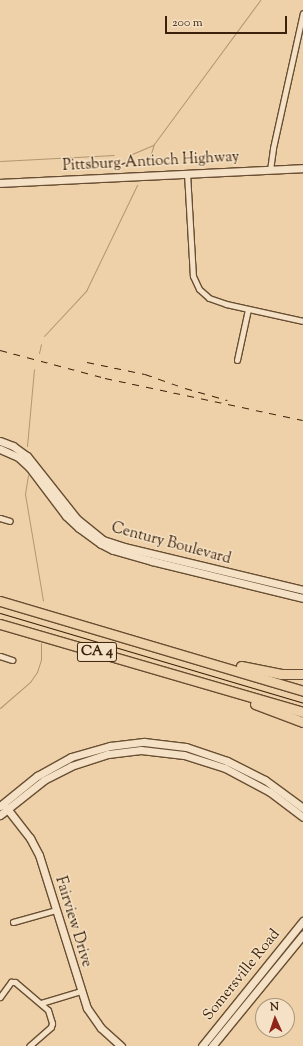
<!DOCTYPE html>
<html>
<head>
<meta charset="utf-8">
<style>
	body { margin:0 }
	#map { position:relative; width:303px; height:1046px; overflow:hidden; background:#eed1a8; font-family:"Sorts Mill Goudy",serif }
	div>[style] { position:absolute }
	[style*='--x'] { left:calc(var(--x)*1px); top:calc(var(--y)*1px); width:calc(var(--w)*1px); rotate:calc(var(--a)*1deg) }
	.stream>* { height:1px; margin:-0.5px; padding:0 0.5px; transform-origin:0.5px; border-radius:0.5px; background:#b19672 }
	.roads { filter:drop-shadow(1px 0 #684e32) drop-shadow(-1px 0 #684e32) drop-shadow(0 1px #684e32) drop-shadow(0 -1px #684e32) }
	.street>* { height:5px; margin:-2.5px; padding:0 2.5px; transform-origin:2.5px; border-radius:2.5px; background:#f4e1c6 }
	.secondary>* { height:7px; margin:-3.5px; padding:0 3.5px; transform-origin:3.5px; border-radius:3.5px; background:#f4e1c6 }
	.highway>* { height:9px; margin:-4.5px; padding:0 4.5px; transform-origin:4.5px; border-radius:4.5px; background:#eed1a8 }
	.tram>* { height:1px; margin:-0.5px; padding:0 0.5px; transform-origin:0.5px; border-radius:0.5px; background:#3c220a }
	.rail>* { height:1px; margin-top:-0.5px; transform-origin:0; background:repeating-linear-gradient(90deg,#3c220a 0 7px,transparent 0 14px) }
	span { translate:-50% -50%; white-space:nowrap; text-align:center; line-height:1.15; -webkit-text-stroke:3px #f4e1c6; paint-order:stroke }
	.shield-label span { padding:1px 3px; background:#f4e1c6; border:1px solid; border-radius:3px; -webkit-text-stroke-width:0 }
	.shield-label { font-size:14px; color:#3c220a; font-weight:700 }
	.street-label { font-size:15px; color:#3c220a }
	.north { position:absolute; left:255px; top:998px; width:40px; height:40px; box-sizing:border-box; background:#f4e1c6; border:1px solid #aa957b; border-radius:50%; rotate:357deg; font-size:11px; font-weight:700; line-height:16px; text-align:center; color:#3c220a }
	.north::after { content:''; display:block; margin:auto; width:14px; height:18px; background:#8f2418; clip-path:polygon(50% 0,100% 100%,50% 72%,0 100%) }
	.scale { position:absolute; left:165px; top:16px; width:122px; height:18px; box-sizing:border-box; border:2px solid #3c220a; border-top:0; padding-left:5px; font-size:12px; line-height:14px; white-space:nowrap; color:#3c220a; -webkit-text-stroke:3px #f4e1c6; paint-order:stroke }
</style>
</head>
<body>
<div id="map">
	<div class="stream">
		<div style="--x:132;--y:154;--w:23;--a:-23"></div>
		<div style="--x:149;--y:160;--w:17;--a:-73"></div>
		<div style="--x:154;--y:144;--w:179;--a:-53.6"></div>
		<div style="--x:0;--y:161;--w:114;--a:-3"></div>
		<div style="--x:44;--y:336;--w:62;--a:-47"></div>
		<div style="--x:86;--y:291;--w:118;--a:-64.3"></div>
		<div style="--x:39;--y:353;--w:9;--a:-77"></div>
		<div style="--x:27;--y:446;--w:77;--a:-84.8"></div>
		<div style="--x:28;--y:475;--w:19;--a:99"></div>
		<div style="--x:25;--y:494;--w:108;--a:80.4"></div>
		<div style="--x:0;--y:708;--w:40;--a:-41"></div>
		<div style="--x:30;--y:682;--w:12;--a:-55"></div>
		<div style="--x:37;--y:672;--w:13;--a:-72"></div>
		<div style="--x:41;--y:660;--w:17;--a:-90"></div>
	</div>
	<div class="roads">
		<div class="street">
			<div style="--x:270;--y:170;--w:22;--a:-82"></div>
			<div style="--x:273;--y:148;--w:138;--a:-77.5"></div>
			<div style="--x:187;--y:173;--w:103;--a:86.7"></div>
			<div style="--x:193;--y:276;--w:14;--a:65"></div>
			<div style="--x:199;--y:289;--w:13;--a:42"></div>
			<div style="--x:209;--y:298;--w:18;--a:19"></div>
			<div style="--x:226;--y:304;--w:79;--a:12.4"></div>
			<div style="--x:237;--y:360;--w:52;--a:-77.8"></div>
			<div style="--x:0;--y:518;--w:10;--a:17"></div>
			<div style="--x:0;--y:656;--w:13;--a:18"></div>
			<div style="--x:13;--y:922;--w:45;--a:-15.6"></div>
			<div style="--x:0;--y:997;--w:19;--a:-54"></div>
			<div style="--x:11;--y:982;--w:4;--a:0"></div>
			<div style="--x:15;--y:982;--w:43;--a:40.3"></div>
			<div style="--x:48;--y:1010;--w:14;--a:73"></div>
			<div style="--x:52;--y:1023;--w:4;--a:104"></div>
			<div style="--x:51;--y:1027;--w:29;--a:139"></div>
			<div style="--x:41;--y:1003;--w:42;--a:-16.7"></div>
		</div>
		<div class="secondary">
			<div style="--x:0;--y:183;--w:303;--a:-2.8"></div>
			<div style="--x:0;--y:441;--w:14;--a:21"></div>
			<div style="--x:13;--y:446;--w:17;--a:36"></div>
			<div style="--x:27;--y:456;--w:80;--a:51.6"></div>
			<div style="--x:77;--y:519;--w:33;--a:39"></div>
			<div style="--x:103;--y:540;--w:22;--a:18"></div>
			<div style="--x:124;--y:547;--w:184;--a:13.5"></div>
			<div style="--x:0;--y:449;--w:20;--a:24"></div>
			<div style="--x:18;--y:457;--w:15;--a:42"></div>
			<div style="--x:29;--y:467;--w:61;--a:52.9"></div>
			<div style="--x:66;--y:516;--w:18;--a:43"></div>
			<div style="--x:79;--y:528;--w:27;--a:36"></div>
			<div style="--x:101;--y:544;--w:13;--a:27"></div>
			<div style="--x:113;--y:550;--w:41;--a:15.8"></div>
			<div style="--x:152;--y:561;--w:155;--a:13.8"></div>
			<div style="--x:0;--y:806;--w:48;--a:-39"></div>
			<div style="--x:37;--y:776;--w:39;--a:-29"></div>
			<div style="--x:71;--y:757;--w:41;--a:-15.8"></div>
			<div style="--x:110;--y:746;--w:34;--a:-7"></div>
			<div style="--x:144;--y:742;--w:42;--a:6.8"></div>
			<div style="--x:186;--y:747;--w:43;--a:18.9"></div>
			<div style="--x:227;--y:761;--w:42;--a:26.6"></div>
			<div style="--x:265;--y:780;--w:47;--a:36.4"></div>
			<div style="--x:5;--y:806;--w:41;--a:52"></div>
			<div style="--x:30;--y:838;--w:19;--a:62"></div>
			<div style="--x:39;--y:855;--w:160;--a:72.6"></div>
			<div style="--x:87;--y:1008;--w:24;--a:55"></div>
			<div style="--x:101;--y:1028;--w:27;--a:42"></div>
			<div style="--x:0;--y:815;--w:56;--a:-38.5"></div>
			<div style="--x:44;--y:780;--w:30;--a:-27"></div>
			<div style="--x:71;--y:766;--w:39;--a:-18"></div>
			<div style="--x:108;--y:754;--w:33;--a:-7"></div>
			<div style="--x:141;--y:750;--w:43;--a:6.6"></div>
			<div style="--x:184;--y:755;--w:43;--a:17.6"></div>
			<div style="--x:225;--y:768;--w:51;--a:28.1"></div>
			<div style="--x:270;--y:792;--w:41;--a:37.1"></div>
			<div style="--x:202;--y:1046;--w:161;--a:-51.1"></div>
			<div style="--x:212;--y:1046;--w:144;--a:-50.7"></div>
		</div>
		<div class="highway">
			<div style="--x:0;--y:601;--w:316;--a:16.5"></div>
			<div style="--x:0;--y:624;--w:316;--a:16.2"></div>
			<div style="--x:241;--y:666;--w:41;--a:11.3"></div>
			<div style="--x:281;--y:674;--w:22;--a:0"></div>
			<div style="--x:255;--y:704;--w:51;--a:20.6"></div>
		</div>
	</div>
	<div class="tram">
		<div style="--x:0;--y:613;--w:316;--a:16.5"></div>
	</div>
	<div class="rail">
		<div style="--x:0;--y:350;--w:109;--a:14.9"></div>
		<div style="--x:105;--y:378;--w:202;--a:12"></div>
		<div style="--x:87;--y:362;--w:59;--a:11.7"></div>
		<div style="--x:145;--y:374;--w:42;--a:19.3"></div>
		<div style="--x:185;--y:388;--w:44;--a:15.9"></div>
	</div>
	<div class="shield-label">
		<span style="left:97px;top:652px">CA 4</span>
	</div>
	<div class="street-label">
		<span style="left:151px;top:162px;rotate:-3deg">Pittsburg-Antioch Highway</span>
		<span style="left:171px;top:544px;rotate:15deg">Century Boulevard</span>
		<span style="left:73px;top:922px;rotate:73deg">Fairview Drive</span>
		<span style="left:242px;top:975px;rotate:-51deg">Somersville Road</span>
	</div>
	<div class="north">N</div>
	<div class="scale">200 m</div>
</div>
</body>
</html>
